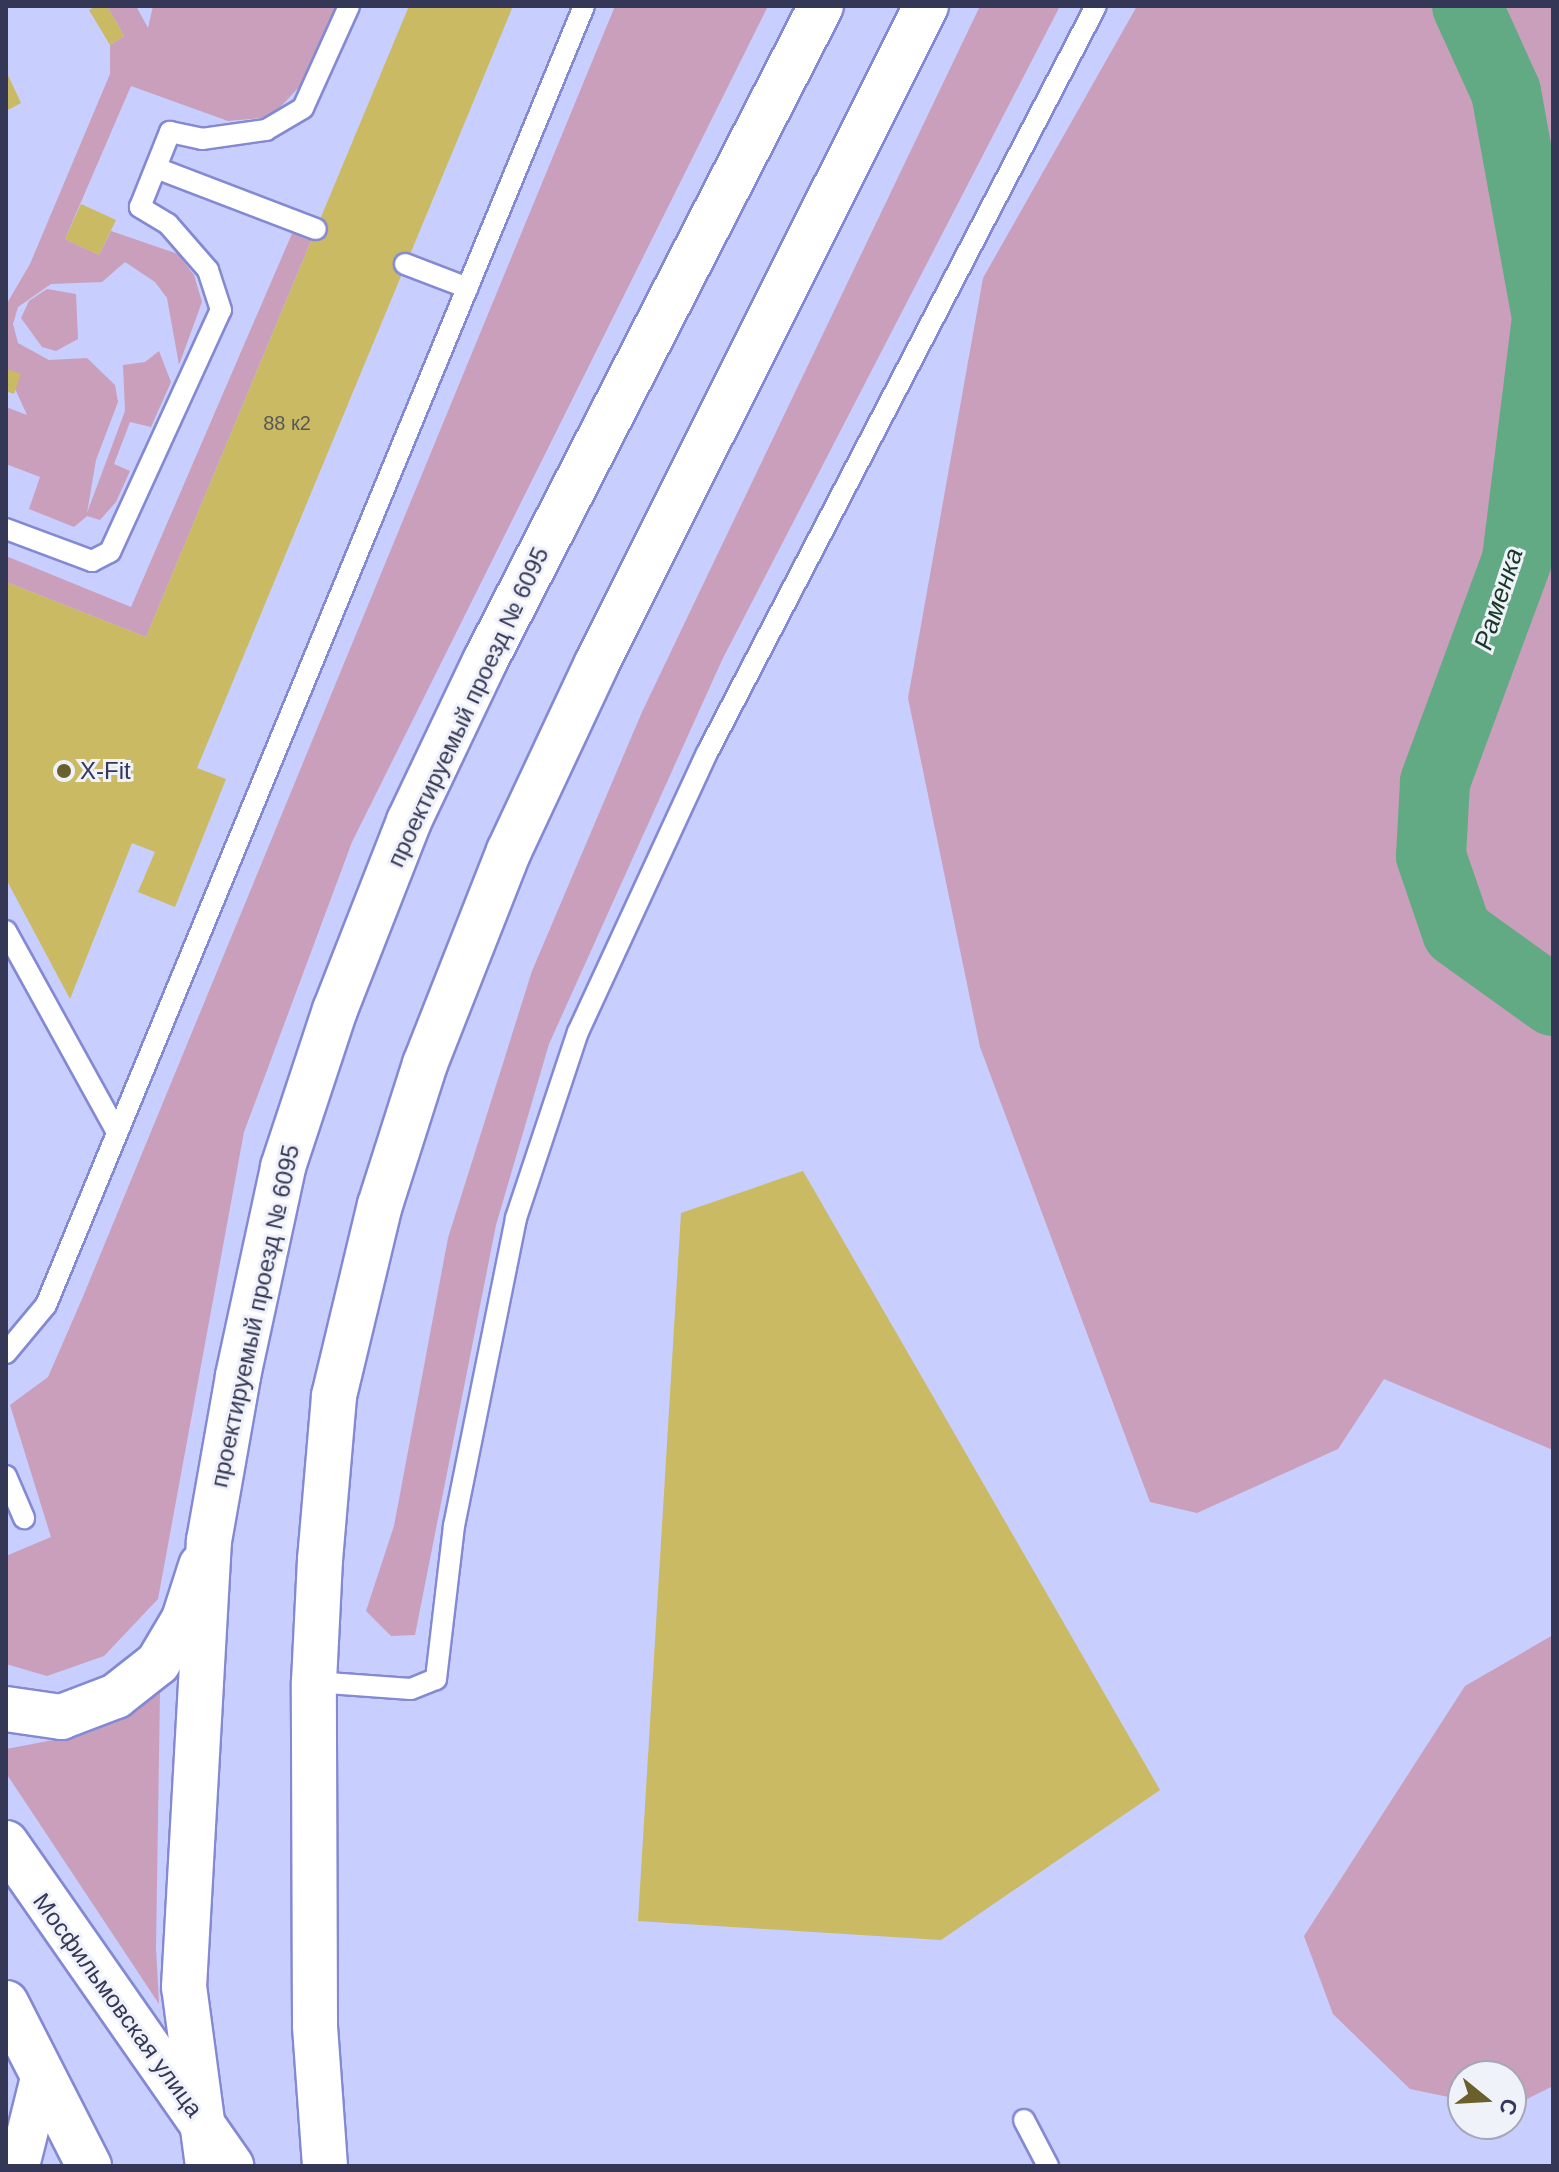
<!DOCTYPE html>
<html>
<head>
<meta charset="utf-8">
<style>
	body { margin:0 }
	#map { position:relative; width:1559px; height:2172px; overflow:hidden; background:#c8cefd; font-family:Helvetica,sans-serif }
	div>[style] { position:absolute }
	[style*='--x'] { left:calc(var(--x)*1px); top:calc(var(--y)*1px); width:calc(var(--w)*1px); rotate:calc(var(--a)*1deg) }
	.green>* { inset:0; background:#ca9fbb }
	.river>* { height:70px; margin:-35px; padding:0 35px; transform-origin:35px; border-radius:35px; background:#62aa84 }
	.building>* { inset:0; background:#c9ba63 }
	.roads { filter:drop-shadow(2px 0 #8389d3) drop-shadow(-2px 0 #8389d3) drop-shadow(0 2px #8389d3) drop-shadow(0 -2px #8389d3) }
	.service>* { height:20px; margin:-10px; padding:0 10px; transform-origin:10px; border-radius:10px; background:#fff }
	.minor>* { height:40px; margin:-20px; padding:0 20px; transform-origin:20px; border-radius:20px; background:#fff }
	.tertiary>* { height:44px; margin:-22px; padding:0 22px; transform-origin:22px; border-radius:22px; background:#fff }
	.secondary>* { height:44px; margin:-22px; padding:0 22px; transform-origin:22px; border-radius:22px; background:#fff }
	.dots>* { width:22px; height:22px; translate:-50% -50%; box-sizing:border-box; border:4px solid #f0f2fa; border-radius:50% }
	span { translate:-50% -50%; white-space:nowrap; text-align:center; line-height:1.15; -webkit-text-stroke:6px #f0f2fa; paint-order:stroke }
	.number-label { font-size:20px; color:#5a585a }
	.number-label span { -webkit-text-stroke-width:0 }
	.street-label { font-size:24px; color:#353757 }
	.poi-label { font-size:24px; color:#353757 }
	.left { translate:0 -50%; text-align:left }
	.water-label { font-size:26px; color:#173827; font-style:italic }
	.frame { position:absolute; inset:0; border:8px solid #353757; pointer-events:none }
	.north { position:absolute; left:1447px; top:2060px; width:80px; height:80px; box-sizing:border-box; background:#f0f2fa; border:2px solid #a5a7b9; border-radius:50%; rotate:108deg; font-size:22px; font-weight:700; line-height:32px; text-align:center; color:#353757 }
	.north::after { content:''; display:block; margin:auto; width:28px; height:36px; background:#69602c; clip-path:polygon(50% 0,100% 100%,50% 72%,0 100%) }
</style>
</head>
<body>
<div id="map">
	<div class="green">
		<div style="clip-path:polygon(107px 6px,136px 6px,148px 28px,153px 6px,336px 6px,301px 85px,271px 117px,228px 121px,131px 86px,65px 239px,99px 255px,111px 231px,178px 254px,194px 275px,202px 302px,179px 365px,167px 298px,155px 282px,125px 262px,102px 282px,51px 284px,18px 307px,13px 324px,18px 343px,49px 360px,87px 358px,115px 385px,118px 402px,96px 460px,87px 513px,125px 411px,123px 365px,145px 362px,159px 351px,171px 382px,151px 427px,130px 422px,114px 464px,130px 471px,116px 502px,100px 520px,87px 516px,74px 527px,29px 509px,40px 477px,6px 464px,6px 407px,27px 415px,6px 369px,6px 305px,30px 264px,110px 74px,110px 45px,124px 36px)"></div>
		<div style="clip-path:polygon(615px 6px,768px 6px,352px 842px,244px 1132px,158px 1599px,104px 1656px,47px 1676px,6px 1664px,6px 1556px,51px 1537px,10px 1405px,48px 1377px,82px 1299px)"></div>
		<div style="clip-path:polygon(980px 6px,1060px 6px,722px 660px,549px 1044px,496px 1225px,415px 1635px,391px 1636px,366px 1611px,394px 1526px,448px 1238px,532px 971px,642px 712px)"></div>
		<div style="clip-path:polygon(1137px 6px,1553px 6px,1553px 1450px,1384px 1379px,1338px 1449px,1197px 1513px,1150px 1502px,980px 1047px,908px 698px,983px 278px)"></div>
		<div style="clip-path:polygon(297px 222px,316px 229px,146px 637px,6px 582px,6px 556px,131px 607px)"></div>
		<div style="clip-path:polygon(47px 289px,76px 294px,78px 339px,56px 351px,42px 347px,21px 318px,29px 301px)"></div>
		<div style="clip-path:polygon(1553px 1635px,1553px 2086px,1511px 2107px,1511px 2076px,1463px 2076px,1463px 2100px,1410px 2089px,1333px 2014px,1304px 1936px,1465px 1686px)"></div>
		<div style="clip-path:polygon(160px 1692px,156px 1948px,159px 2004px,6px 1773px,6px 1749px,85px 1734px,128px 1716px)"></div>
	</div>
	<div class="river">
		<div style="--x:1467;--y:6;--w:94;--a:65.6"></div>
		<div style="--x:1506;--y:92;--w:230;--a:79.7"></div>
		<div style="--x:1547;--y:318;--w:244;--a:97.1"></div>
		<div style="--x:1517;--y:560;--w:237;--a:110.3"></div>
		<div style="--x:1435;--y:782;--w:74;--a:93.1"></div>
		<div style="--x:1431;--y:856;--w:80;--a:71.1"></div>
		<div style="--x:1457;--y:932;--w:118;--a:35.7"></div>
	</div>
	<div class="building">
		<div style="clip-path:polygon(96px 6px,107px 6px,124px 36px,110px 45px,89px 10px)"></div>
		<div style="clip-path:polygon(409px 6px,513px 6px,197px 768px,226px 779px,175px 907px,138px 892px,155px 852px,132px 843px,70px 999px,6px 879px,6px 582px,146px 637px)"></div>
		<div style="clip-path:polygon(6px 71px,21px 103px,6px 111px)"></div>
		<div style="clip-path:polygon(81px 204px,116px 220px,99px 255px,65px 239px)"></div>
		<div style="clip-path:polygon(6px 369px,21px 374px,14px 394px,6px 391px)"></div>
		<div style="clip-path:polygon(803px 1171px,1160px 1790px,941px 1940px,638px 1921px,681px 1213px)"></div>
	</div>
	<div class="roads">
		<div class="service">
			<div style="--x:156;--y:168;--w:171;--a:20.9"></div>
			<div style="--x:405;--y:264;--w:67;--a:20.9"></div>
			<div style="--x:6;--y:529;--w:92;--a:20.4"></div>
			<div style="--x:92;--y:561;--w:20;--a:-27"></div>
			<div style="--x:110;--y:552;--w:266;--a:-65.4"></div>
			<div style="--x:221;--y:310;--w:42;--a:-108"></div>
			<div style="--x:208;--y:270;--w:61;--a:-131"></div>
			<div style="--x:168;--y:224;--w:33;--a:-149"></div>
			<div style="--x:140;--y:207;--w:81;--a:-68.2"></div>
			<div style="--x:170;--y:132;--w:33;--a:12"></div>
			<div style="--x:202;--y:139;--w:65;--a:-8"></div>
			<div style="--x:266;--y:130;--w:43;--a:-30.7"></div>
			<div style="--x:303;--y:108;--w:112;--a:-65.7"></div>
			<div style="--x:6;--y:931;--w:230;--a:61.1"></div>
			<div style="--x:6;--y:1353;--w:62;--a:-50.2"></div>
			<div style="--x:46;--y:1305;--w:1406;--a:-67.5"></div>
			<div style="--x:6;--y:1476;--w:46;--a:66.8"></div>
			<div style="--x:314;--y:1682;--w:97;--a:4.1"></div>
			<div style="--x:411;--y:1689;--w:27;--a:-22"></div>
			<div style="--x:436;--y:1679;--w:154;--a:-83.3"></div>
			<div style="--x:454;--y:1526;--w:314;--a:-78.6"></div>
			<div style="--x:516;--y:1218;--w:196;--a:-71.6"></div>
			<div style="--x:578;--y:1032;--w:307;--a:-65.2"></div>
			<div style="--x:707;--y:753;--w:842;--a:-62.49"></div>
			<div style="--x:1024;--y:2120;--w:52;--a:62.4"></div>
		</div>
		<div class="minor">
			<div style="--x:19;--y:2166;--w:95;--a:-76"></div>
		</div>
		<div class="tertiary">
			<div style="--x:6;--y:1709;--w:56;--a:8.3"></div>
			<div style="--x:61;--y:1717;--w:59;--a:-20.9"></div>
			<div style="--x:116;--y:1696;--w:53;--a:-38.2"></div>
			<div style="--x:158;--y:1663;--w:51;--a:-59.4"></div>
			<div style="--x:184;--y:1619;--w:56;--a:-72.2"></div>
			<div style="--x:6;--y:1843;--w:394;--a:55.1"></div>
			<div style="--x:6;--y:2003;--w:183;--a:63"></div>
		</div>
		<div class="secondary">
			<div style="--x:208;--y:2166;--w:181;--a:-97.6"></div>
			<div style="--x:184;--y:1987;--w:447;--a:-86.8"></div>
			<div style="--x:209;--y:1541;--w:168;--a:-80"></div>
			<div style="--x:238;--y:1376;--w:214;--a:-77.8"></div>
			<div style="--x:283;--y:1167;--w:165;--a:-71.7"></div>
			<div style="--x:335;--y:1010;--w:203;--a:-68.6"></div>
			<div style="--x:409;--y:821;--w:177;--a:-64.6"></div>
			<div style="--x:485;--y:661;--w:736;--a:-62.84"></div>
			<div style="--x:325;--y:2166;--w:141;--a:-94.1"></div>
			<div style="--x:315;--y:2025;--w:343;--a:-90.2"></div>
			<div style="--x:314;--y:1682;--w:122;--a:-87.2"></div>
			<div style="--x:320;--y:1560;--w:165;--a:-85.1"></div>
			<div style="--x:334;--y:1396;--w:196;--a:-76.5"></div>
			<div style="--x:380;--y:1205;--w:148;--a:-72.3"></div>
			<div style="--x:425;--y:1064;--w:229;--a:-68.5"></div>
			<div style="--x:509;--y:851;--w:205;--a:-64.9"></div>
			<div style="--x:596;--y:665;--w:737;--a:-63.4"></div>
		</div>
	</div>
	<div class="dots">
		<div style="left:64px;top:771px;background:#69602c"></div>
	</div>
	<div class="number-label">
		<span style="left:287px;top:423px">88 к2</span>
	</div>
	<div class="street-label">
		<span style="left:468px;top:707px;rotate:-65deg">проектируемый проезд № 6095</span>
		<span style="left:255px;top:1316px;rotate:-78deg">проектируемый проезд № 6095</span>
		<span style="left:118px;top:2005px;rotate:54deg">Мосфильмовская улица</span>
	</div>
	<div class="poi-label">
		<span class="left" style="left:80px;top:771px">X-Fit</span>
	</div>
	<div class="water-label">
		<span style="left:1499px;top:599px;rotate:-72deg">Раменка</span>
	</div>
	<div class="frame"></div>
	<div class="north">С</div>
</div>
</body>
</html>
